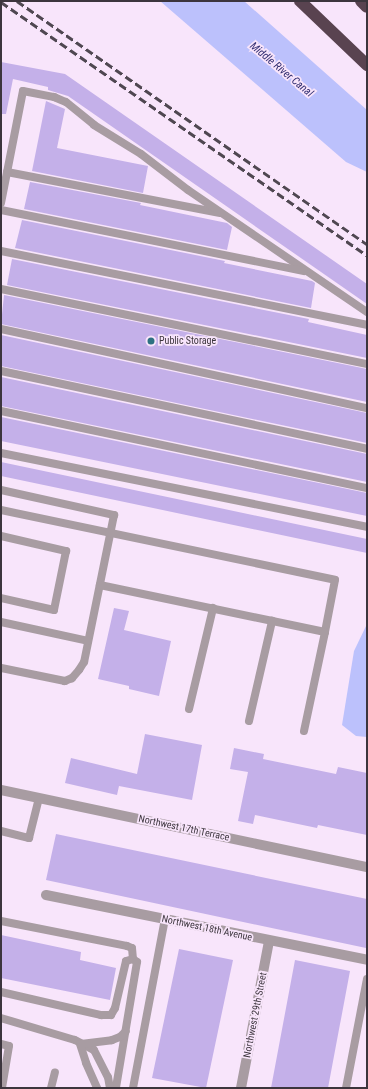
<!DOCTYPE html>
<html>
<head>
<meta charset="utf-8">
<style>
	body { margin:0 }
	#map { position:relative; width:368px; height:1089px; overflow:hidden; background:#f8e5fb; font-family:"Roboto Condensed",sans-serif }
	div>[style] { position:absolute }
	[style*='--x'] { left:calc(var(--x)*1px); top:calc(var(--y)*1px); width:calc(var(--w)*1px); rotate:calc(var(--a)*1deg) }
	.water>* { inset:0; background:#bcc1fc }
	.building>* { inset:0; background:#c4b0e9 }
	.service>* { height:8px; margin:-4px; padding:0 4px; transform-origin:4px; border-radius:4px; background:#a89ca2 }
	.minor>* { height:10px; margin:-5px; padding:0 5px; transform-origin:5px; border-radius:5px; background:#a89ca2 }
	.motorway>* { height:12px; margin:-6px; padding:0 6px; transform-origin:6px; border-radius:6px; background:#594350 }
	.rail>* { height:3px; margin-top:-1.5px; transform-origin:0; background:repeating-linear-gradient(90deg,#4f4751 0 8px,transparent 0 12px) }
	.dots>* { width:11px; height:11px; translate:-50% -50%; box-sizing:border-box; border:2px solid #f8e5fb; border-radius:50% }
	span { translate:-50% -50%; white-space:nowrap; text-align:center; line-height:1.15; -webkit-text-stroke:3.5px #f8e5fb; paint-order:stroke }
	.poi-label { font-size:10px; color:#3c353d }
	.left { translate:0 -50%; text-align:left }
	.street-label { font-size:10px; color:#3c353d }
	.water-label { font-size:11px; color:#302d70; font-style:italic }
	.frame { position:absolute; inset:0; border:2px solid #3c353d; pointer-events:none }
</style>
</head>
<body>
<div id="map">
	<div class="water">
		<div style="clip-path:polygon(160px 1px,244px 1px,367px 110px,367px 172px,346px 162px)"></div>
		<div style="clip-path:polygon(367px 624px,367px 737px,356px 736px,342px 725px,354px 651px)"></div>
	</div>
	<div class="building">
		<div style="clip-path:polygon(1px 62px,65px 74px,367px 284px,367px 304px,68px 96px,48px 90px,48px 87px,13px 79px,6px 114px,1px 114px)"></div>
		<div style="clip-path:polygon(46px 101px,65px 109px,57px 148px,148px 166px,143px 193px,32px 171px)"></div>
		<div style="clip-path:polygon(30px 182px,141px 203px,140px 205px,227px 223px,232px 227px,227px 250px,24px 209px)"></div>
		<div style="clip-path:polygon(22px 220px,225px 261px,224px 263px,312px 281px,315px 283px,311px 308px,15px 248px)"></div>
		<div style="clip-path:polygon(12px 259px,309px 319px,308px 322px,367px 335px,367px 358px,7px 285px)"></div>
		<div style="clip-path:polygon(4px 295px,367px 369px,367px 402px,1px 324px)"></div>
		<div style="clip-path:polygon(1px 335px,367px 413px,367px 443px,1px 366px)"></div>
		<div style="clip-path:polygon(1px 377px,367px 454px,367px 482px,1px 406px)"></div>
		<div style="clip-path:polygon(1px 417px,367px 493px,367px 516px,1px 441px)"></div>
		<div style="clip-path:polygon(1px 462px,367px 539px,367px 553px,1px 476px)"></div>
		<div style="clip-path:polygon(114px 608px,129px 611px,124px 630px,171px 641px,159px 696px,129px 689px,129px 686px,98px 679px)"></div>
		<div style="clip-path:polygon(145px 734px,202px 745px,192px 800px,119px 786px,117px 795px,65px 783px,71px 758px,137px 774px)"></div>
		<div style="clip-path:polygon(234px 748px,264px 754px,263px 759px,336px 774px,338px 767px,367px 773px,367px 835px,318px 825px,317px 828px,255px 815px,253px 824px,238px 821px,248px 772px,230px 769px)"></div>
		<div style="clip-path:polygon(56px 834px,367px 899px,366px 948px,46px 880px)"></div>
		<div style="clip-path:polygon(1px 935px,81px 952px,80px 960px,116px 968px,110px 1000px,1px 978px)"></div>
		<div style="clip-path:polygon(179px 949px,233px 960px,206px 1088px,152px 1078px)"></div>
		<div style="clip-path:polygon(295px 960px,350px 971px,328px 1088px,271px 1088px)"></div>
	</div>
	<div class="service">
		<div style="--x:7;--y:172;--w:217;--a:10.9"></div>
		<div style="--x:1;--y:203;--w:114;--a:-78.9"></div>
		<div style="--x:23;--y:91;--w:32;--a:11"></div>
		<div style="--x:54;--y:97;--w:13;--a:23"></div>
		<div style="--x:66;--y:102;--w:36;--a:39"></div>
		<div style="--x:94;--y:125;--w:55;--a:31.7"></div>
		<div style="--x:141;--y:154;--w:59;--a:37.5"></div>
		<div style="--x:188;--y:190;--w:217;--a:34.3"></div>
		<div style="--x:1;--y:210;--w:309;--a:11.4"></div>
		<div style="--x:1;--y:251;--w:373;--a:11.4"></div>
		<div style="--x:1;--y:289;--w:374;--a:11.6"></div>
		<div style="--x:1;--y:329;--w:374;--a:12.2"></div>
		<div style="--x:1;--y:371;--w:374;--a:12"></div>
		<div style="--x:1;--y:411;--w:374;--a:11.9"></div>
		<div style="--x:1;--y:453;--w:373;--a:11.4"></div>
		<div style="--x:1;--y:490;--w:116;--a:12.5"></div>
		<div style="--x:114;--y:515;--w:150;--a:101.5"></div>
		<div style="--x:84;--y:662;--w:9;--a:122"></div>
		<div style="--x:79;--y:670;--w:11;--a:131"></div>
		<div style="--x:72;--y:678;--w:8;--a:157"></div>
		<div style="--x:65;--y:681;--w:65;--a:-168.5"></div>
		<div style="--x:1;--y:510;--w:341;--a:11.8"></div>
		<div style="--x:335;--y:580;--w:53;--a:100.9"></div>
		<div style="--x:325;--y:632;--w:230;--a:-168.2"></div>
		<div style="--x:1;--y:536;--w:67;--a:13"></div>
		<div style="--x:66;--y:551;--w:60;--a:101.5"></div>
		<div style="--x:54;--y:610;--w:54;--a:-167.2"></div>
		<div style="--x:1;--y:622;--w:89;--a:12.3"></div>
		<div style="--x:189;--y:709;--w:104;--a:-76.6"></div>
		<div style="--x:249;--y:721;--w:103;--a:-77"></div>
		<div style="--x:304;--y:731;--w:101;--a:-78"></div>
		<div style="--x:1;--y:831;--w:29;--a:14"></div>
		<div style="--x:29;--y:838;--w:41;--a:-76"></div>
		<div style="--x:1;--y:921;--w:128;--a:11.2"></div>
		<div style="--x:127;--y:946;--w:5;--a:22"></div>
		<div style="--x:132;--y:948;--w:11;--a:85"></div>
		<div style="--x:1;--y:992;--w:103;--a:13"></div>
		<div style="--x:101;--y:1015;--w:10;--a:0"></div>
		<div style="--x:111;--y:1015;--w:8;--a:-60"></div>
		<div style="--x:115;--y:1008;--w:48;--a:-76.8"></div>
		<div style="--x:126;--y:961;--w:7;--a:-16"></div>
		<div style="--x:133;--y:959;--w:5;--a:37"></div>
		<div style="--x:137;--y:962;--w:128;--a:99.5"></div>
		<div style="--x:1;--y:1018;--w:77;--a:16.6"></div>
		<div style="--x:75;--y:1040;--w:21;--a:28"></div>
		<div style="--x:94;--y:1050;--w:30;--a:63"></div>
		<div style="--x:108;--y:1077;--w:11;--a:80"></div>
		<div style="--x:1;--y:1044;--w:8;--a:14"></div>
		<div style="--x:9;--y:1046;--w:43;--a:99.5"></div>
		<div style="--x:80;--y:1044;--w:20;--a:72"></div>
		<div style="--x:86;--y:1063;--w:27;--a:66"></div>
		<div style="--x:81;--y:1044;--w:31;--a:-7"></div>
		<div style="--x:112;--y:1040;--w:9;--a:-21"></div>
		<div style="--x:120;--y:1037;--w:8;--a:-45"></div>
		<div style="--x:51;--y:1088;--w:16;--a:-76"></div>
		<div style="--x:133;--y:1088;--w:172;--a:-79.3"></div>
		<div style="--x:346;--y:1088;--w:111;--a:-79.1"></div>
	</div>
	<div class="minor">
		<div style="--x:1;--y:790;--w:374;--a:11.9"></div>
		<div style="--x:46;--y:895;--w:328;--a:11.4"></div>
		<div style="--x:241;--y:1088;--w:150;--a:-79.2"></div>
	</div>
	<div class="motorway">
		<div style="--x:300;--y:1;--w:93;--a:43.7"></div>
		<div style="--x:361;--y:1;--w:8;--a:45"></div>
	</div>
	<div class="rail">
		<div style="--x:17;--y:1;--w:426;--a:34.8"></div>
		<div style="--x:1;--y:2;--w:445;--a:34.7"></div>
	</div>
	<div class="dots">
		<div style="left:151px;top:341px;background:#2e7182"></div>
	</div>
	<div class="poi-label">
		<span class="left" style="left:159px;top:341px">Public Storage</span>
	</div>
	<div class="street-label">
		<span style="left:184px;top:828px;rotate:12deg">Northwest 17th Terrace</span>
		<span style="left:207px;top:928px;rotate:12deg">Northwest 18th Avenue</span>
		<span style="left:255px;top:1015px;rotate:-79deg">Northwest 29th Street</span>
	</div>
	<div class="water-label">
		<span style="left:281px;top:70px;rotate:40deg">Middle River Canal</span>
	</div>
	<div class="frame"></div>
</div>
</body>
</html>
